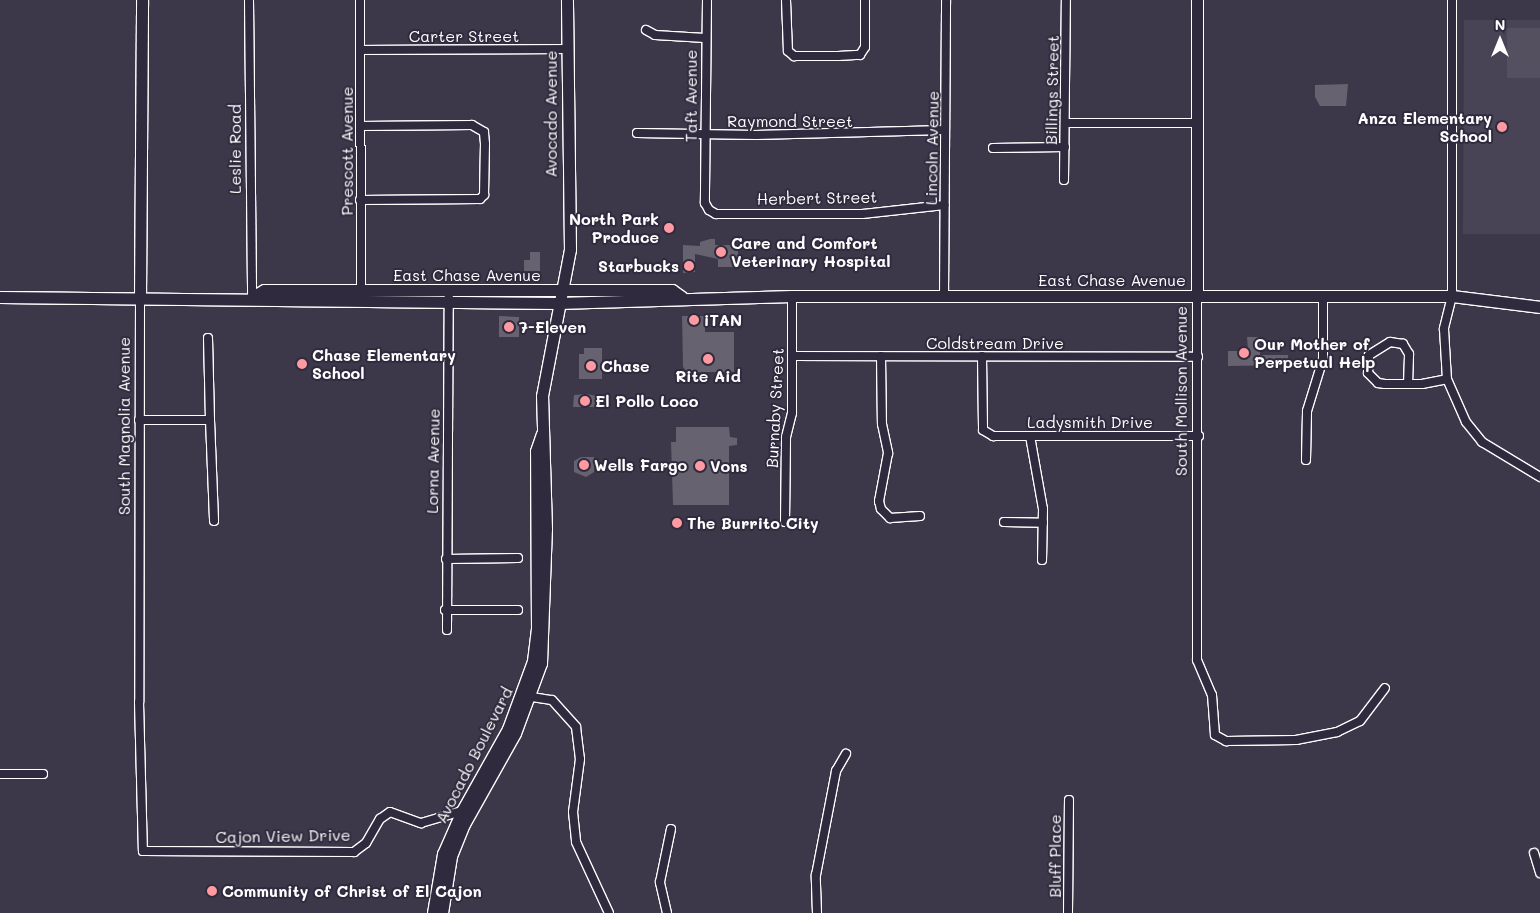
<!DOCTYPE html>
<html>
<head>
<meta charset="utf-8">
<style>
	body { margin:0 }
	#map { position:relative; width:1540px; height:913px; overflow:hidden; background:#3c3749; font-family:Mali,sans-serif }
	div>[style] { position:absolute }
	[style*='--x'] { left:calc(var(--x)*1px); top:calc(var(--y)*1px); width:calc(var(--w)*1px); rotate:calc(var(--a)*1deg) }
	.built>* { inset:0; background:#494455 }
	.green>* { inset:0; background:#555060 }
	.building>* { inset:0; background:#666270 }
	.roads { filter:drop-shadow(1px 0 #fff) drop-shadow(-1px 0 #fff) drop-shadow(0 1px #fff) drop-shadow(0 -1px #fff) }
	.minor>* { height:8px; margin:-4px; padding:0 4px; transform-origin:4px; border-radius:4px; background:#2f2a3d }
	.secondary>* { height:11px; margin:-5.5px; padding:0 5.5px; transform-origin:5.5px; border-radius:5.5px; background:#2f2a3d }
	.dots>* { width:14px; height:14px; translate:-50% -50%; box-sizing:border-box; border:2px solid #2f2a3d; border-radius:50% }
	span { translate:-50% -50%; white-space:nowrap; text-align:center; line-height:1.15; -webkit-text-stroke:4px #2f2a3d; paint-order:stroke }
	.street-label { font-size:16px; color:#fff }
	.poi-label { font-size:16px; color:#fff; font-weight:700 }
	.right { translate:-100% -50%; text-align:right }
	.left { translate:0 -50%; text-align:left }
	.north { position:absolute; left:1475px; top:15px; width:50px; height:50px; -webkit-text-stroke:4px #2f2a3d; paint-order:stroke; rotate:0deg; font-size:14px; font-weight:700; line-height:20px; text-align:center; color:#fff }
	.north::after { content:''; display:block; margin:auto; width:18px; height:22px; background:#fff; clip-path:polygon(50% 0,100% 100%,50% 72%,0 100%) }
</style>
</head>
<body>
<div id="map">
	<div class="built">
		<div style="clip-path:polygon(1464px 20px,1540px 20px,1540px 234px,1463px 234px)"></div>
	</div>
	<div class="green">
		<div style="clip-path:polygon(1507px 28px,1540px 28px,1540px 78px,1507px 78px)"></div>
	</div>
	<div class="building">
		<div style="clip-path:polygon(1348px 84px,1346px 106px,1320px 106px,1315px 97px,1315px 85px)"></div>
		<div style="clip-path:polygon(710px 239px,715px 239px,715px 245px,738px 245px,738px 267px,718px 267px,718px 259px,695px 254px,695px 272px,683px 273px,683px 245px,700px 246px,700px 242px)"></div>
		<div style="clip-path:polygon(530px 252px,540px 252px,540px 271px,524px 271px,524px 260px,530px 260px)"></div>
		<div style="clip-path:polygon(499px 316px,519px 317px,519px 337px,499px 337px)"></div>
		<div style="clip-path:polygon(682px 316px,705px 316px,705px 332px,734px 332px,734px 372px,687px 372px,683px 367px)"></div>
		<div style="clip-path:polygon(1247px 337px,1260px 337px,1260px 355px,1288px 355px,1288px 365px,1228px 366px,1228px 351px,1248px 351px)"></div>
		<div style="clip-path:polygon(584px 348px,602px 348px,602px 379px,579px 379px,579px 354px,584px 354px)"></div>
		<div style="clip-path:polygon(586px 394px,597px 396px,597px 407px,573px 407px,574px 395px)"></div>
		<div style="clip-path:polygon(676px 427px,729px 427px,730px 437px,737px 438px,737px 445px,729px 446px,729px 505px,673px 505px,671px 442px,676px 442px)"></div>
		<div style="clip-path:polygon(581px 457px,594px 457px,594px 472px,586px 477px,574px 472px,574px 461px)"></div>
	</div>
	<div class="roads">
		<div class="minor">
			<div style="--x:249;--y:0;--w:297;--a:89.4"></div>
			<div style="--x:360;--y:0;--w:293;--a:89.8"></div>
			<div style="--x:707;--y:0;--w:203;--a:90.6"></div>
			<div style="--x:705;--y:203;--w:8;--a:60"></div>
			<div style="--x:709;--y:210;--w:8;--a:30"></div>
			<div style="--x:716;--y:214;--w:146;--a:0"></div>
			<div style="--x:862;--y:214;--w:83;--a:-6.2"></div>
			<div style="--x:786;--y:0;--w:51;--a:87.8"></div>
			<div style="--x:788;--y:51;--w:8;--a:40"></div>
			<div style="--x:794;--y:56;--w:44;--a:0"></div>
			<div style="--x:838;--y:56;--w:22;--a:-3"></div>
			<div style="--x:860;--y:55;--w:9;--a:-58"></div>
			<div style="--x:865;--y:47;--w:47;--a:-90"></div>
			<div style="--x:1452;--y:0;--w:296;--a:90"></div>
			<div style="--x:1452;--y:296;--w:34;--a:104"></div>
			<div style="--x:1444;--y:329;--w:50;--a:86.6"></div>
			<div style="--x:1447;--y:379;--w:47;--a:66.2"></div>
			<div style="--x:1466;--y:422;--w:26;--a:51"></div>
			<div style="--x:1482;--y:442;--w:68;--a:31.1"></div>
			<div style="--x:646;--y:30;--w:10;--a:29"></div>
			<div style="--x:655;--y:35;--w:50;--a:3.4"></div>
			<div style="--x:360;--y:50;--w:207;--a:-0.3"></div>
			<div style="--x:1066;--y:123;--w:130;--a:0"></div>
			<div style="--x:637;--y:133;--w:119;--a:1"></div>
			<div style="--x:756;--y:135;--w:188;--a:-1.5"></div>
			<div style="--x:993;--y:148;--w:72;--a:-0.8"></div>
			<div style="--x:1064;--y:180;--w:180;--a:-89.4"></div>
			<div style="--x:360;--y:200;--w:120;--a:-0.5"></div>
			<div style="--x:480;--y:199;--w:6;--a:-45"></div>
			<div style="--x:484;--y:195;--w:51;--a:-88.9"></div>
			<div style="--x:485;--y:144;--w:12;--a:-95"></div>
			<div style="--x:484;--y:132;--w:14;--a:-150"></div>
			<div style="--x:472;--y:125;--w:112;--a:179.5"></div>
			<div style="--x:944;--y:296;--w:296;--a:-89.6"></div>
			<div style="--x:1197;--y:296;--w:364;--a:90"></div>
			<div style="--x:1197;--y:660;--w:38;--a:67"></div>
			<div style="--x:1212;--y:695;--w:40;--a:85.7"></div>
			<div style="--x:1215;--y:735;--w:13;--a:29"></div>
			<div style="--x:1226;--y:741;--w:70;--a:-0.8"></div>
			<div style="--x:1296;--y:740;--w:42;--a:-11"></div>
			<div style="--x:1337;--y:732;--w:25;--a:-26"></div>
			<div style="--x:1360;--y:721;--w:41;--a:-52.9"></div>
			<div style="--x:140;--y:297;--w:405;--a:90.1"></div>
			<div style="--x:139;--y:702;--w:149;--a:88.5"></div>
			<div style="--x:143;--y:851;--w:211;--a:0.3"></div>
			<div style="--x:354;--y:852;--w:15;--a:-37"></div>
			<div style="--x:366;--y:843;--w:28;--a:-60"></div>
			<div style="--x:380;--y:819;--w:12;--a:-35"></div>
			<div style="--x:390;--y:812;--w:33;--a:20"></div>
			<div style="--x:421;--y:823;--w:43;--a:-16.3"></div>
			<div style="--x:792;--y:356;--w:406;--a:0.1"></div>
			<div style="--x:881;--y:356;--w:68;--a:89.2"></div>
			<div style="--x:882;--y:424;--w:30;--a:78"></div>
			<div style="--x:888;--y:453;--w:49;--a:100.6"></div>
			<div style="--x:879;--y:501;--w:8;--a:76"></div>
			<div style="--x:881;--y:509;--w:13;--a:45"></div>
			<div style="--x:890;--y:518;--w:30;--a:-4"></div>
			<div style="--x:982;--y:356;--w:74;--a:89.2"></div>
			<div style="--x:983;--y:430;--w:12;--a:31"></div>
			<div style="--x:993;--y:436;--w:206;--a:0"></div>
			<div style="--x:1408;--y:384;--w:30;--a:-88"></div>
			<div style="--x:1409;--y:354;--w:12;--a:-121"></div>
			<div style="--x:1403;--y:344;--w:13;--a:-171"></div>
			<div style="--x:1390;--y:342;--w:25;--a:148"></div>
			<div style="--x:1369;--y:355;--w:18;--a:93"></div>
			<div style="--x:1368;--y:373;--w:14;--a:45"></div>
			<div style="--x:1378;--y:383;--w:7;--a:8"></div>
			<div style="--x:1385;--y:384;--w:37;--a:0"></div>
			<div style="--x:1422;--y:384;--w:25;--a:-11"></div>
			<div style="--x:139;--y:420;--w:71;--a:0"></div>
			<div style="--x:210;--y:420;--w:82;--a:-91.4"></div>
			<div style="--x:210;--y:420;--w:101;--a:87.7"></div>
			<div style="--x:1030;--y:436;--w:74;--a:79.9"></div>
			<div style="--x:1043;--y:509;--w:51;--a:91.1"></div>
			<div style="--x:1306;--y:460;--w:49;--a:-88.8"></div>
			<div style="--x:1307;--y:411;--w:54;--a:-72.9"></div>
			<div style="--x:1323;--y:359;--w:63;--a:-90"></div>
			<div style="--x:785;--y:522;--w:85;--a:-89.3"></div>
			<div style="--x:786;--y:437;--w:25;--a:-76"></div>
			<div style="--x:792;--y:413;--w:117;--a:-90"></div>
			<div style="--x:1004;--y:522;--w:39;--a:1"></div>
			<div style="--x:446;--y:559;--w:72;--a:-0.8"></div>
			<div style="--x:445;--y:610;--w:73;--a:0"></div>
			<div style="--x:447;--y:630;--w:339;--a:-89.7"></div>
			<div style="--x:532;--y:697;--w:20;--a:9"></div>
			<div style="--x:552;--y:700;--w:36;--a:48"></div>
			<div style="--x:576;--y:727;--w:32;--a:83"></div>
			<div style="--x:580;--y:759;--w:53;--a:97.5"></div>
			<div style="--x:573;--y:812;--w:30;--a:84"></div>
			<div style="--x:576;--y:842;--w:78;--a:65.1"></div>
			<div style="--x:0;--y:774;--w:43;--a:0"></div>
			<div style="--x:1534;--y:853;--w:21;--a:73"></div>
			<div style="--x:667;--y:913;--w:32;--a:-103"></div>
			<div style="--x:660;--y:882;--w:54;--a:-78.3"></div>
			<div style="--x:817;--y:913;--w:38;--a:-92"></div>
			<div style="--x:816;--y:875;--w:106;--a:-79.1"></div>
			<div style="--x:836;--y:771;--w:20;--a:-60"></div>
			<div style="--x:1068;--y:913;--w:113;--a:-89.5"></div>
		</div>
		<div class="secondary">
			<div style="--x:1197;--y:0;--w:296;--a:90"></div>
			<div style="--x:0;--y:297;--w:558;--a:0.62"></div>
			<div style="--x:558;--y:303;--w:234;--a:-1.7"></div>
			<div style="--x:792;--y:296;--w:660;--a:0"></div>
			<div style="--x:1452;--y:296;--w:89;--a:7.1"></div>
			<div style="--x:140;--y:297;--w:297;--a:-89.6"></div>
			<div style="--x:252;--y:297;--w:14;--a:-30"></div>
			<div style="--x:264;--y:290;--w:408;--a:0"></div>
			<div style="--x:672;--y:290;--w:12;--a:35"></div>
			<div style="--x:433;--y:913;--w:60;--a:-80.4"></div>
			<div style="--x:443;--y:854;--w:47;--a:-66.2"></div>
			<div style="--x:462;--y:811;--w:94;--a:-60.7"></div>
			<div style="--x:508;--y:729;--w:72;--a:-69.8"></div>
			<div style="--x:533;--y:661;--w:33;--a:-83"></div>
			<div style="--x:537;--y:628;--w:177;--a:-90.3"></div>
			<div style="--x:536;--y:451;--w:18;--a:-71"></div>
			<div style="--x:442;--y:913;--w:58;--a:-81"></div>
			<div style="--x:451;--y:856;--w:35;--a:-68"></div>
			<div style="--x:464;--y:824;--w:104;--a:-60.7"></div>
			<div style="--x:515;--y:733;--w:75;--a:-69.6"></div>
			<div style="--x:541;--y:663;--w:134;--a:-87.9"></div>
			<div style="--x:546;--y:529;--w:133;--a:-91.7"></div>
			<div style="--x:542;--y:396;--w:150;--a:-79.2"></div>
			<div style="--x:570;--y:249;--w:249;--a:-90.7"></div>
		</div>
	</div>
	<div class="dots">
		<div style="left:1502px;top:127px;background:#ff9aa2"></div>
		<div style="left:669px;top:228px;background:#ff9aa2"></div>
		<div style="left:721px;top:252px;background:#ff9aa2"></div>
		<div style="left:689px;top:266px;background:#ff9aa2"></div>
		<div style="left:694px;top:320px;background:#ff9aa2"></div>
		<div style="left:509px;top:327px;background:#ff9aa2"></div>
		<div style="left:1244px;top:353px;background:#ff9aa2"></div>
		<div style="left:708px;top:359px;background:#ff9aa2"></div>
		<div style="left:302px;top:364px;background:#ff9aa2"></div>
		<div style="left:591px;top:366px;background:#ff9aa2"></div>
		<div style="left:585px;top:401px;background:#ff9aa2"></div>
		<div style="left:584px;top:465px;background:#ff9aa2"></div>
		<div style="left:700px;top:466px;background:#ff9aa2"></div>
		<div style="left:677px;top:523px;background:#ff9aa2"></div>
		<div style="left:212px;top:891px;background:#ff9aa2"></div>
	</div>
	<div class="street-label">
		<span style="left:464px;top:36px">Carter Street</span>
		<span style="left:1052px;top:90px;rotate:-89deg">Billings Street</span>
		<span style="left:691px;top:96px;rotate:-90deg">Taft Avenue</span>
		<span style="left:551px;top:114px;rotate:-90deg">Avocado Avenue</span>
		<span style="left:790px;top:121px">Raymond Street</span>
		<span style="left:932px;top:148px;rotate:-89deg">Lincoln Avenue</span>
		<span style="left:235px;top:149px;rotate:-90deg">Leslie Road</span>
		<span style="left:347px;top:151px;rotate:-90deg">Prescott Avenue</span>
		<span style="left:817px;top:198px;rotate:-1deg">Herbert Street</span>
		<span style="left:467px;top:275px">East Chase Avenue</span>
		<span style="left:1112px;top:280px">East Chase Avenue</span>
		<span style="left:995px;top:343px">Coldstream Drive</span>
		<span style="left:1181px;top:391px;rotate:-90deg">South Mollison Avenue</span>
		<span style="left:775px;top:408px;rotate:-87deg">Burnaby Street</span>
		<span style="left:1090px;top:422px">Ladysmith Drive</span>
		<span style="left:124px;top:426px;rotate:-90deg">South Magnolia Avenue</span>
		<span style="left:433px;top:461px;rotate:-89deg">Lorna Avenue</span>
		<span style="left:474px;top:755px;rotate:-63deg">Avocado Boulevard</span>
		<span style="left:283px;top:836px;rotate:-1deg">Cajon View Drive</span>
		<span style="left:1055px;top:856px;rotate:-90deg">Bluff Place</span>
	</div>
	<div class="poi-label">
		<span class="right" style="left:1492px;top:127px">Anza Elementary<br>School</span>
		<span class="right" style="left:659px;top:228px">North Park<br>Produce</span>
		<span class="left" style="left:731px;top:252px">Care and Comfort<br>Veterinary Hospital</span>
		<span class="right" style="left:679px;top:266px">Starbucks</span>
		<span class="left" style="left:704px;top:320px">iTAN</span>
		<span class="left" style="left:519px;top:327px">7-Eleven</span>
		<span class="left" style="left:1254px;top:353px">Our Mother of<br>Perpetual Help</span>
		<span class="left" style="left:312px;top:364px">Chase Elementary<br>School</span>
		<span class="left" style="left:601px;top:366px">Chase</span>
		<span style="left:708px;top:376px">Rite Aid</span>
		<span class="left" style="left:595px;top:401px">El Pollo Loco</span>
		<span class="left" style="left:594px;top:465px">Wells Fargo</span>
		<span class="left" style="left:710px;top:466px">Vons</span>
		<span class="left" style="left:687px;top:523px">The Burrito City</span>
		<span class="left" style="left:222px;top:891px">Community of Christ of El Cajon</span>
	</div>
	<div class="north">N</div>
</div>
</body>
</html>
